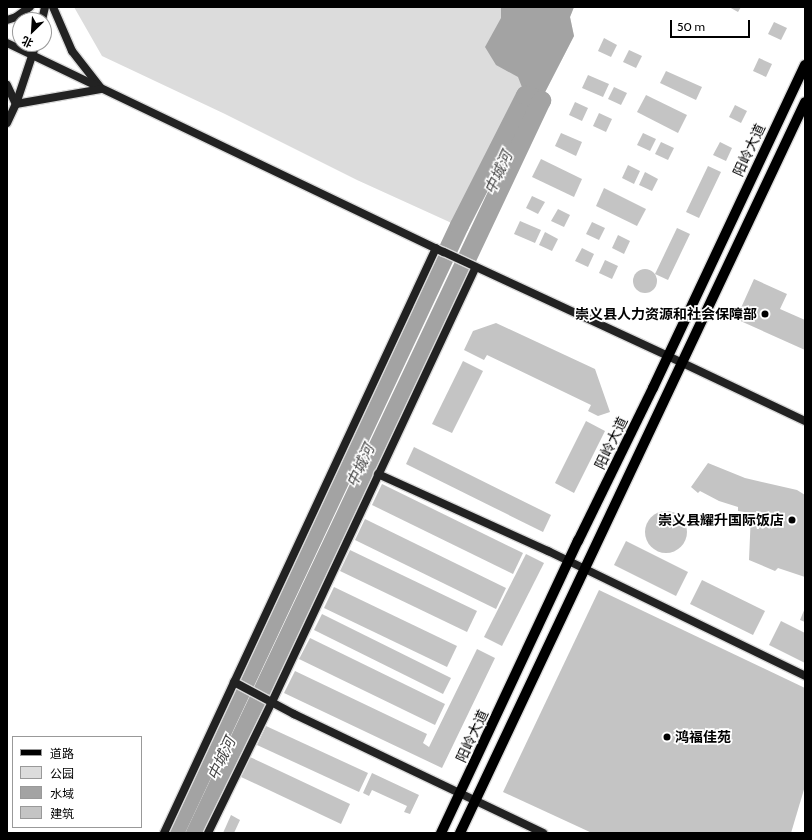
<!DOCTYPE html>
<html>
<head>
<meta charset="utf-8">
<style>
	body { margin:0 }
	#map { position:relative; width:812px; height:840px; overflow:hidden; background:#fff; font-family:Cabin,"Noto Sans SC",sans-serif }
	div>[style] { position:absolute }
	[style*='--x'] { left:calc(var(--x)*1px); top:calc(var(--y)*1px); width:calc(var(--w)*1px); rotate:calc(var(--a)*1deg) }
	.green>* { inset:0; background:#dcdcdc }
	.water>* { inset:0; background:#a3a3a3 }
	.river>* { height:19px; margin:-9.5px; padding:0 9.5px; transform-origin:9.5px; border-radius:9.5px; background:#a3a3a3 }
	.building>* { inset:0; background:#c4c4c4 }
	.round { border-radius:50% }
	.roads { filter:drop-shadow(1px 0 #dbdbdb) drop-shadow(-1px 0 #dbdbdb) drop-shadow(0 1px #dbdbdb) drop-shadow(0 -1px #dbdbdb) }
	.secondary>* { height:8px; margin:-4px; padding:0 4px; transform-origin:4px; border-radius:4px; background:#222 }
	.primary>* { height:10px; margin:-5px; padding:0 5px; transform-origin:5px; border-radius:5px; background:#000 }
	.dots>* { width:11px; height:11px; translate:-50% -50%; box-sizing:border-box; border:2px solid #fff; border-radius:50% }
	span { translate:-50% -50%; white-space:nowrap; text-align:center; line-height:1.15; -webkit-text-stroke:3.5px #fff; paint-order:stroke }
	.street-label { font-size:14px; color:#000 }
	.poi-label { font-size:14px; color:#000; font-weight:700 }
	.right { translate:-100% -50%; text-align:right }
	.left { translate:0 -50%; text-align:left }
	.water-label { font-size:15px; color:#444; font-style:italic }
	.frame { position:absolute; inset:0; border:8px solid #000; pointer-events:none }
	.legend { position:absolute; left:12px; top:736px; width:130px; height:92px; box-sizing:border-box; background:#fff; border:1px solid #999; margin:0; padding:5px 7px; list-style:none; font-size:12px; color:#000 }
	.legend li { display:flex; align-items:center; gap:8px; height:20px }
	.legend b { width:20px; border:1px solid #999 }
	.north { position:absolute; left:12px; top:12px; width:40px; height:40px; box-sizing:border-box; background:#fff; border:1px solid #999; border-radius:50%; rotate:205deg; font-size:11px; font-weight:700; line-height:16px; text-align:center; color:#000 }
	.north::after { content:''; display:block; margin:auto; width:14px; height:18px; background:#000; clip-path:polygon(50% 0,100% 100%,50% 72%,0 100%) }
	.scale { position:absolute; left:670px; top:20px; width:80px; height:18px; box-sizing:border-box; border:2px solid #000; border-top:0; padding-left:5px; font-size:12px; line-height:14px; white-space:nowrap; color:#000; -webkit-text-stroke:3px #fff; paint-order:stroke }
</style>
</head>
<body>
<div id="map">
	<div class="green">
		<div style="clip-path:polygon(74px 7px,574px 7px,570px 17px,574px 36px,541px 100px,525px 95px,456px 225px,357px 180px,225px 114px,102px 56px)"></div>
	</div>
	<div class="water">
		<div style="clip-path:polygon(501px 7px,574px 7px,570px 17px,574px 36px,541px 100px,525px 95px,518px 77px,496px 65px,485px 47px,501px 18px)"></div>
	</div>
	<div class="river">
		<div style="--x:174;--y:833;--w:671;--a:-64.89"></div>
		<div style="--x:459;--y:225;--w:146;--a:-63.1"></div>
		<div style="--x:525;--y:95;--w:17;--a:17"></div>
		<div style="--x:541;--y:100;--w:811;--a:115.27"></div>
	</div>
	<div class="building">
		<div style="clip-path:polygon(729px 7px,741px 7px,738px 12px)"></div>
		<div style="clip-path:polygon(774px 22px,787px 28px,781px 40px,768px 34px)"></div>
		<div style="clip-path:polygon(604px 38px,617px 45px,611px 57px,598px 51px)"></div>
		<div style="clip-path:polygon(629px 50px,642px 56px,636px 68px,623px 62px)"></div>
		<div style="clip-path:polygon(759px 58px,772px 64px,766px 77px,753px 71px)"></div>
		<div style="clip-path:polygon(666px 71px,702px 87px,696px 100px,660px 83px)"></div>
		<div style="clip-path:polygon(588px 75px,609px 84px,603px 97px,582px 88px)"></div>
		<div style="clip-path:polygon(614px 87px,627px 93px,621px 105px,608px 99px)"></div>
		<div style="clip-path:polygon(646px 95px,687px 115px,678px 133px,637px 112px)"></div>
		<div style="clip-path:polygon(575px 102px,588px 108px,582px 121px,569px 115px)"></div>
		<div style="clip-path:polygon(735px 105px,747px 111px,741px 123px,729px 117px)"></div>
		<div style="clip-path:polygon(599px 113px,612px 119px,606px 132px,593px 126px)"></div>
		<div style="clip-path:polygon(561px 133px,582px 142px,576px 156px,555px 146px)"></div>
		<div style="clip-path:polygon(643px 133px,656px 139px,650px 151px,637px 145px)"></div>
		<div style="clip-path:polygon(661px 142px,674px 148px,668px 160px,655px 154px)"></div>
		<div style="clip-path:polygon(720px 142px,732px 148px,726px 161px,713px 155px)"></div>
		<div style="clip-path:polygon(541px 159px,582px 179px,574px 197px,532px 177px)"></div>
		<div style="clip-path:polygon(628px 165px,640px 171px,634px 184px,622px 178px)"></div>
		<div style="clip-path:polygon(708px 166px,721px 172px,699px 218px,686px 212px)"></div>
		<div style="clip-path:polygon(645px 172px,658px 179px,652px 191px,639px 185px)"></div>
		<div style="clip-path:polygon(604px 188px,646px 209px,637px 226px,596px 206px)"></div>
		<div style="clip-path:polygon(532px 196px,545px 202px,538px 214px,526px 208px)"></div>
		<div style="clip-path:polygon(558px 209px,570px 215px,564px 227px,551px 221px)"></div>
		<div style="clip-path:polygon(520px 221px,541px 230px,535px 243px,514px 234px)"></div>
		<div style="clip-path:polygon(592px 222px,605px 228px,599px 240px,586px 234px)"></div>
		<div style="clip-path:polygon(677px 228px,690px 234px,668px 280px,655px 274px)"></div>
		<div style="clip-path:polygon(545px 232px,558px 239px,552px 251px,539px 245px)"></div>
		<div style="clip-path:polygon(618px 235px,630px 241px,624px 254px,612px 248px)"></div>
		<div style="clip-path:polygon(582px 248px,594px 254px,588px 267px,575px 261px)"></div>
		<div style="clip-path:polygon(605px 260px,618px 266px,612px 279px,599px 273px)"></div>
		<div class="round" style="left:633px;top:269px;width:24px;height:24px"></div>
		<div style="clip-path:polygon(754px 279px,787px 294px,780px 309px,805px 320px,805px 350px,736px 319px)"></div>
		<div style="clip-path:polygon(496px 323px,595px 369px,610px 412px,598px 416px,588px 411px,591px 405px,487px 355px,484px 360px,464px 350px,473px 331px)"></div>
		<div style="clip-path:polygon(463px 361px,483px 371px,452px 433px,432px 424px)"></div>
		<div style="clip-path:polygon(586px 421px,605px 431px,574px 493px,555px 483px)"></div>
		<div style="clip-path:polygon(414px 447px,551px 515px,543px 532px,406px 464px)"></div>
		<div style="clip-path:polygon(708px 463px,745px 478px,797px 490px,805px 495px,805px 577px,778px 568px,775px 571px,749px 560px,751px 513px,738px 511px,738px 507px,719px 501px,700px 491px,698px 493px,691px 487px)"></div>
		<div style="clip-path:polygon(382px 484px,523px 553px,513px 574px,372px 505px)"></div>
		<div class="round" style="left:645px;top:511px;width:42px;height:42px"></div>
		<div style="clip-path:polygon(365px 519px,506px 588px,496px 609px,355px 540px)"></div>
		<div style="clip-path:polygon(626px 541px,688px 572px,676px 596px,614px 565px)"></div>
		<div style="clip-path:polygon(350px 550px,477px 611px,467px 632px,340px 571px)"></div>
		<div style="clip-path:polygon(526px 554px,544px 563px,502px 646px,484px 637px)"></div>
		<div style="clip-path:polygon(702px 580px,765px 611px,753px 635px,690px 604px)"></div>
		<div style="clip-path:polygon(334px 587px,457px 646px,447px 667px,324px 608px)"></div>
		<div style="clip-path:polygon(599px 590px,805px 688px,805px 786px,791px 833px,592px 833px,503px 792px)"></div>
		<div style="clip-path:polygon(805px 608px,805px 622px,800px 620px)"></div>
		<div style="clip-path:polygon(322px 614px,451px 678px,443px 694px,314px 630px)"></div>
		<div style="clip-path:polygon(781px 621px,805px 633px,805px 663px,769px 645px)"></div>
		<div style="clip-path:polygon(310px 638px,445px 704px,435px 725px,299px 659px)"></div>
		<div style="clip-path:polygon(477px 649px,495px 658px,442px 768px,284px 693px,295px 671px,427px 734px,423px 743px,429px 747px)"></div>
		<div style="clip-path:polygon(266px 726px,368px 773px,359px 792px,257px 745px)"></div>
		<div style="clip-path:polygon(250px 757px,350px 804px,341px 824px,241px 777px)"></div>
		<div style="clip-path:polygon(372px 773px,419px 795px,410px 814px,404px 812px,407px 806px,372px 790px,369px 796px,363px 793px)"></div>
		<div style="clip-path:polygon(231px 815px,240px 820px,234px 833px,223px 833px)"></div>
	</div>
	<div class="roads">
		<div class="secondary">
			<div style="--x:53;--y:7;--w:48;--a:66.6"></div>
			<div style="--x:72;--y:51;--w:46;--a:52.1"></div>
			<div style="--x:7;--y:20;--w:9;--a:-18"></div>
			<div style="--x:16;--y:17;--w:17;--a:-36"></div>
			<div style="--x:42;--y:20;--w:13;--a:-77"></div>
			<div style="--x:7;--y:43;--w:484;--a:25.6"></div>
			<div style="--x:444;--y:252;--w:247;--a:24.9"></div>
			<div style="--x:668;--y:356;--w:152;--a:25.4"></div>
			<div style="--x:7;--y:85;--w:21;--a:65"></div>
			<div style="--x:16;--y:104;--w:86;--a:-10"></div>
			<div style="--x:7;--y:123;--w:21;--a:-65"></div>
			<div style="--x:16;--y:104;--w:63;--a:-71.6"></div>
			<div style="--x:378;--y:474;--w:187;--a:24.4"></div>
			<div style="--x:548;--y:551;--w:286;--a:25.9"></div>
			<div style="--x:234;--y:682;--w:68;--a:28.1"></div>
			<div style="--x:294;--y:714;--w:276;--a:25.5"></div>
			<div style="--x:164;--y:833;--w:645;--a:-65.06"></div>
			<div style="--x:208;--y:833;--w:146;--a:-64"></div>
			<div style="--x:272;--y:702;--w:480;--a:-64.9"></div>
		</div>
		<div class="primary">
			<div style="--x:441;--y:833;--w:323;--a:-64.9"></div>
			<div style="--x:578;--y:541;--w:170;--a:-63.9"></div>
			<div style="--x:653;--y:388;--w:357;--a:-64.8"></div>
			<div style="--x:460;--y:833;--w:808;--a:-64.73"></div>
		</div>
	</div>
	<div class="dots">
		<div style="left:765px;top:314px;background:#000"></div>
		<div style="left:792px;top:520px;background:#000"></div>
		<div style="left:667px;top:737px;background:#000"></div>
	</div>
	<div class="street-label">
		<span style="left:749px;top:150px;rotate:-65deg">阳岭大道</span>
		<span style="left:611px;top:443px;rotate:-64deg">阳岭大道</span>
		<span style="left:472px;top:736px;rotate:-65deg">阳岭大道</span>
	</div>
	<div class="poi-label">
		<span class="right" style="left:757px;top:314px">崇义县人力资源和社会保障部</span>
		<span class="right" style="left:784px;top:520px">崇义县耀升国际饭店</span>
		<span class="left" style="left:675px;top:737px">鸿福佳苑</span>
	</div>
	<div class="water-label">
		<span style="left:499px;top:173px;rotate:-65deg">中城河</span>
		<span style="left:361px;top:466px;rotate:-65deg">中城河</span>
		<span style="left:222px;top:759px;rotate:-65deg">中城河</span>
	</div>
	<div class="frame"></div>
	<ul class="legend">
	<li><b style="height:5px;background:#000"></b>道路</li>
	<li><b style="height:11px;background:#dcdcdc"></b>公园</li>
	<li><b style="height:11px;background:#a3a3a3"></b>水域</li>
	<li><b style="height:11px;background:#c4c4c4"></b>建筑</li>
	</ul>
	<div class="north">北</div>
	<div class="scale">50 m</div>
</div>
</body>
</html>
